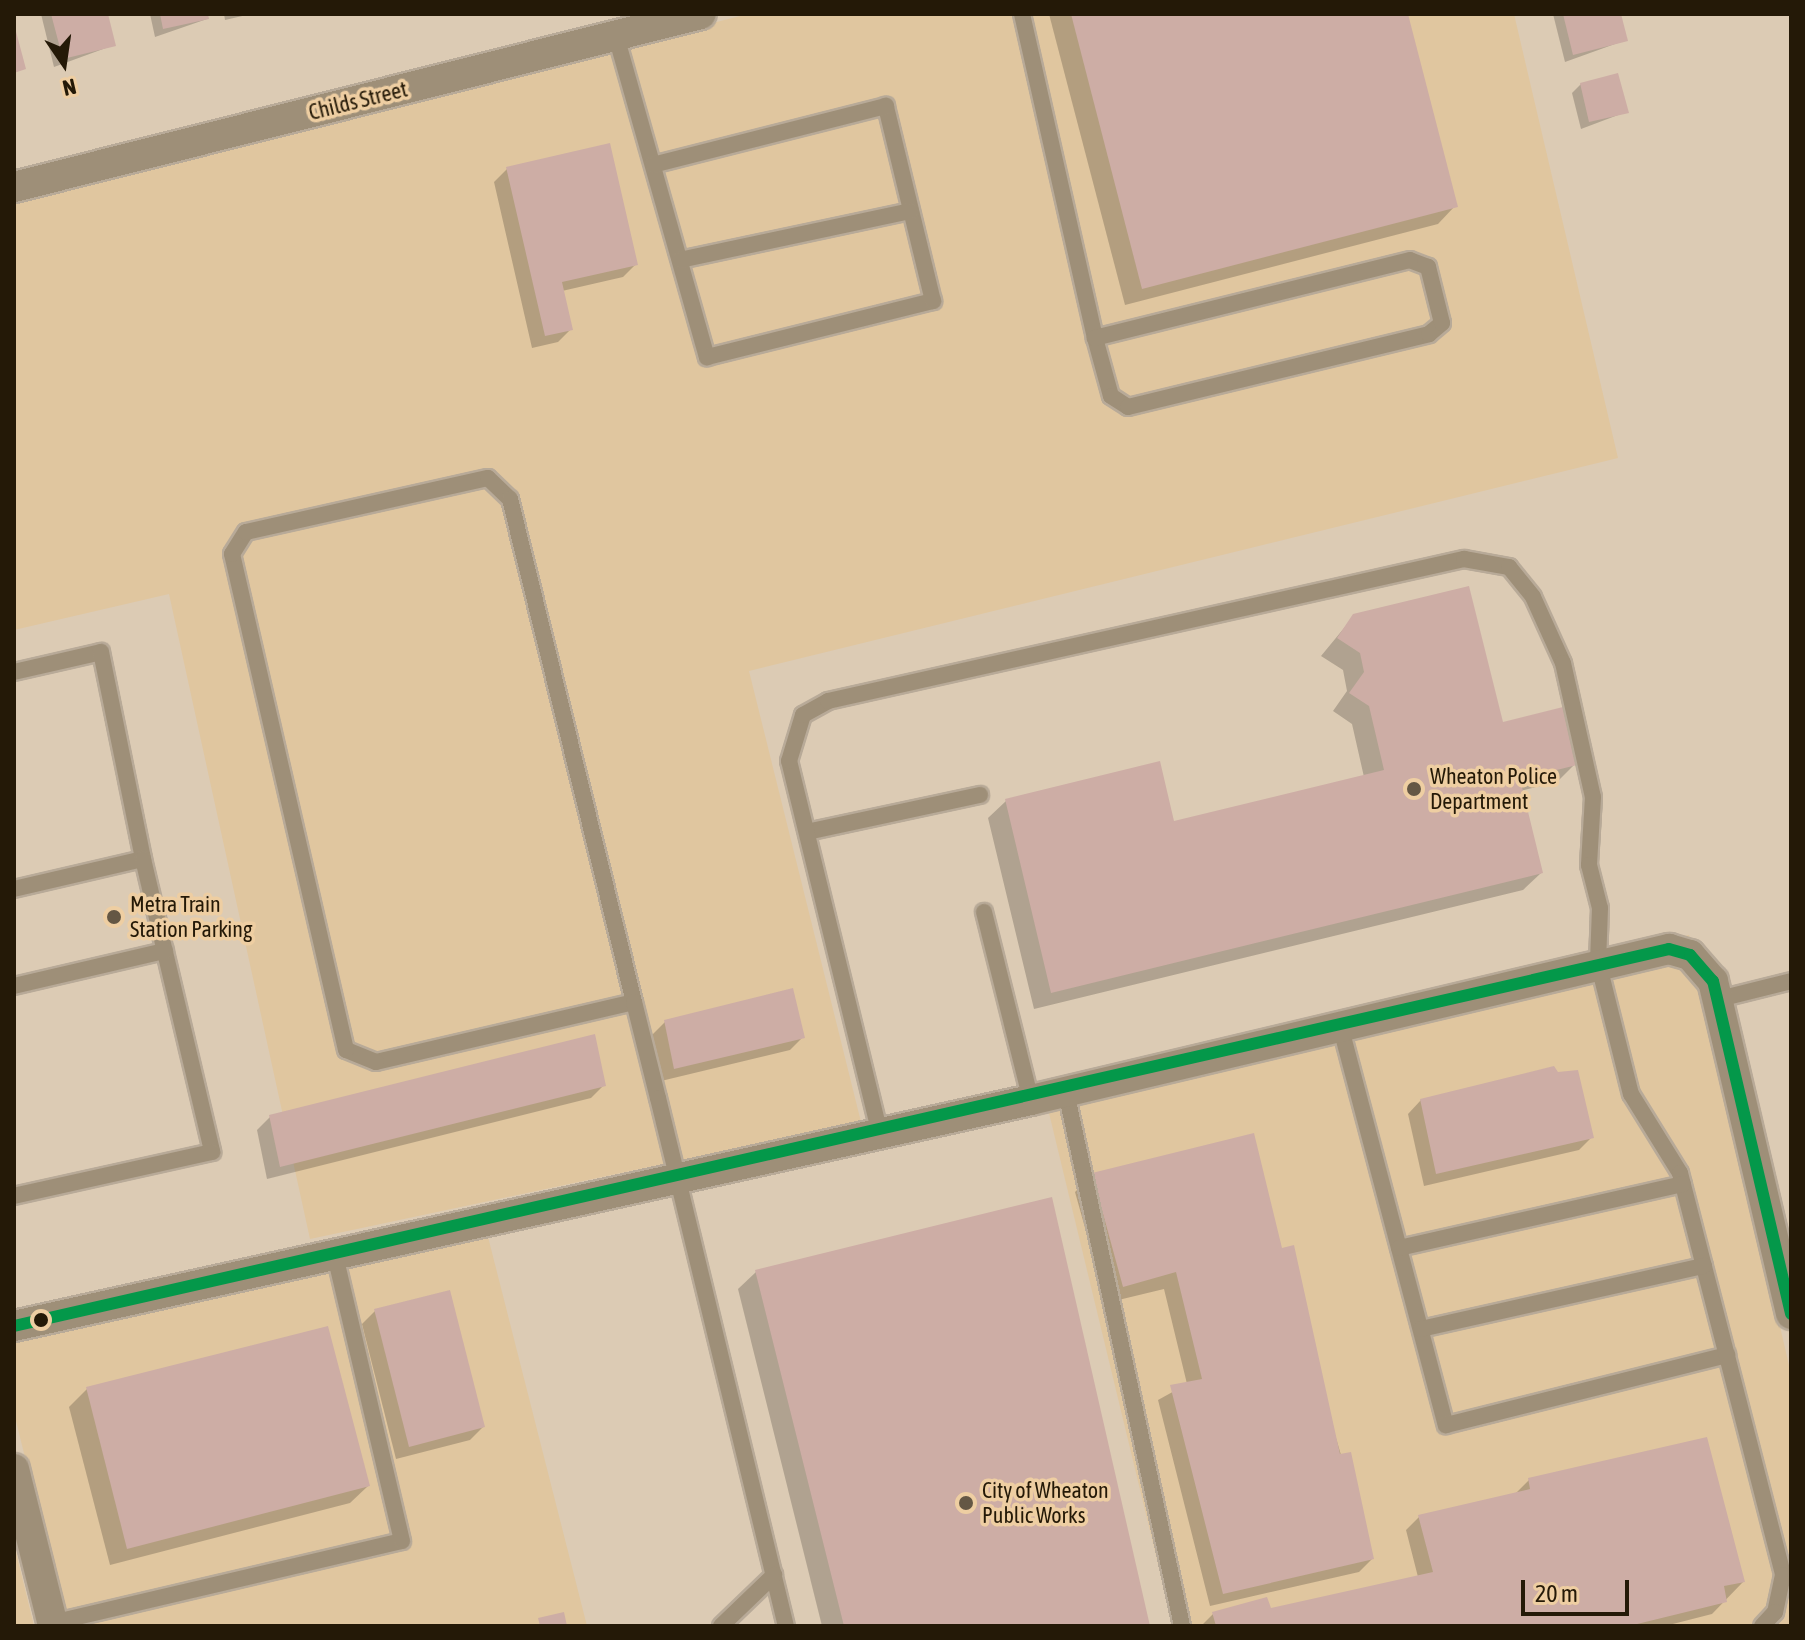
<!DOCTYPE html>
<html>
<head>
<meta charset="utf-8">
<style>
	body { margin:0 }
	#map { position:relative; width:1805px; height:1640px; overflow:hidden; background:#dccbb4; font-family:"Asap Condensed",sans-serif }
	div>[style] { position:absolute }
	[style*='--x'] { left:calc(var(--x)*1px); top:calc(var(--y)*1px); width:calc(var(--w)*1px); rotate:calc(var(--a)*1deg) }
	.built>* { inset:0; background:#e0c69f }
	.shadow>* { inset:0; background:#0003 }
	.building>* { inset:0; background:#cdada5 }
	.roads { filter:drop-shadow(2px 0 #b8aa98) drop-shadow(-2px 0 #b8aa98) drop-shadow(0 2px #b8aa98) drop-shadow(0 -2px #b8aa98) }
	.service>* { height:16px; margin:-8px; padding:0 8px; transform-origin:8px; border-radius:8px; background:#9e8f78 }
	.minor>* { height:30px; margin:-15px; padding:0 15px; transform-origin:15px; border-radius:15px; background:#9e8f78 }
	.bus-1>* { height:12px; margin:-6px; padding:0 6px; transform-origin:6px; border-radius:6px; background:#04984a }
	.dots>* { width:22px; height:22px; translate:-50% -50%; box-sizing:border-box; border:4px solid #eecea2; border-radius:50% }
	span { translate:-50% -50%; white-space:nowrap; text-align:center; line-height:1.15; -webkit-text-stroke:7px #eecea2; paint-order:stroke }
	.street-label { font-size:22px; color:#241907 }
	.poi-label { font-size:22px; color:#241907 }
	.left { translate:0 -50%; text-align:left }
	.frame { position:absolute; inset:0; border:16px solid #241907; pointer-events:none }
	.north { position:absolute; left:24px; top:24px; width:80px; height:80px; -webkit-text-stroke:6px #eecea2; paint-order:stroke; rotate:167deg; font-size:22px; font-weight:700; line-height:32px; text-align:center; color:#241907 }
	.north::after { content:''; display:block; margin:auto; width:28px; height:36px; background:#241907; clip-path:polygon(50% 0,100% 100%,50% 72%,0 100%) }
	.scale { position:absolute; left:1521px; top:1580px; width:108px; height:36px; box-sizing:border-box; border:4px solid #241907; border-top:0; padding-left:10px; font-size:24px; line-height:28px; white-space:nowrap; color:#241907; -webkit-text-stroke:6px #eecea2; paint-order:stroke }
</style>
</head>
<body>
<div id="map">
	<div class="built">
		<div style="clip-path:polygon(748px 14px,1514px 14px,1618px 458px,749px 671px,861px 1122px,310px 1239px,169px 594px,14px 630px,14px 201px)"></div>
		<div style="clip-path:polygon(1689px 935px,1791px 1374px,1791px 1626px,1173px 1626px,1042px 1084px)"></div>
		<div style="clip-path:polygon(486px 1229px,587px 1626px,67px 1626px,14px 1413px,14px 1337px)"></div>
		<div style="clip-path:polygon(14px 1544px,34px 1626px,14px 1626px)"></div>
	</div>
	<div class="shadow">
		<div style="clip-path:polygon(41px 14px,106px 14px,114px 45px,54px 67px)"></div>
		<div style="clip-path:polygon(150px 14px,206px 14px,207px 19px,155px 37px)"></div>
		<div style="clip-path:polygon(224px 14px,251px 14px,225px 20px)"></div>
		<div style="clip-path:polygon(1049px 14px,1406px 14px,1455px 206px,1438px 224px,1125px 305px)"></div>
		<div style="clip-path:polygon(1553px 14px,1619px 14px,1626px 40px,1565px 62px)"></div>
		<div style="clip-path:polygon(1581px 84px,1626px 112px,1581px 129px,1572px 93px)"></div>
		<div style="clip-path:polygon(507px 169px,636px 264px,623px 277px,562px 291px,571px 329px,558px 342px,532px 348px,494px 182px)"></div>
		<div style="clip-path:polygon(1354px 616px,1501px 724px,1575px 764px,1557px 782px,1520px 791px,1541px 873px,1523px 890px,1034px 1009px,988px 818px,1006px 801px,1173px 823px,1364px 777px,1352px 724px,1333px 711px,1347px 691px,1343px 670px,1321px 656px)"></div>
		<div style="clip-path:polygon(665px 1022px,803px 1037px,790px 1050px,661px 1081px,652px 1035px)"></div>
		<div style="clip-path:polygon(1557px 1074px,1592px 1137px,1579px 1150px,1424px 1186px,1408px 1114px,1421px 1100px)"></div>
		<div style="clip-path:polygon(604px 1085px,591px 1098px,267px 1179px,257px 1130px,270px 1117px)"></div>
		<div style="clip-path:polygon(1093px 1175px,1280px 1250px,1372px 1559px,1359px 1572px,1210px 1606px,1158px 1400px,1187px 1384px,1164px 1289px,1106px 1303px,1075px 1192px)"></div>
		<div style="clip-path:polygon(1051px 1199px,1148px 1626px,822px 1626px,738px 1289px,756px 1272px)"></div>
		<div style="clip-path:polygon(375px 1311px,483px 1427px,470px 1440px,396px 1459px,362px 1324px)"></div>
		<div style="clip-path:polygon(87px 1389px,368px 1486px,350px 1503px,110px 1565px,69px 1407px)"></div>
		<div style="clip-path:polygon(1529px 1480px,1743px 1582px,1712px 1614px,1665px 1626px,1201px 1626px,1213px 1614px,1269px 1611px,1418px 1577px,1406px 1530px,1419px 1517px,1514px 1495px)"></div>
	</div>
	<div class="building">
		<div style="clip-path:polygon(51px 14px,108px 14px,116px 46px,63px 59px)"></div>
		<div style="clip-path:polygon(160px 14px,208px 14px,209px 19px,163px 29px)"></div>
		<div style="clip-path:polygon(1071px 14px,1408px 14px,1458px 207px,1142px 289px)"></div>
		<div style="clip-path:polygon(1563px 14px,1621px 14px,1628px 41px,1573px 55px)"></div>
		<div style="clip-path:polygon(14px 24px,26px 69px,14px 73px)"></div>
		<div style="clip-path:polygon(1618px 73px,1629px 113px,1589px 122px,1580px 83px)"></div>
		<div style="clip-path:polygon(610px 143px,638px 265px,562px 282px,573px 330px,545px 336px,506px 167px)"></div>
		<div style="clip-path:polygon(1469px 586px,1503px 722px,1563px 707px,1577px 765px,1520px 779px,1543px 873px,1051px 993px,1005px 799px,1160px 761px,1174px 821px,1384px 770px,1369px 706px,1349px 693px,1364px 672px,1360px 653px,1337px 638px,1353px 614px)"></div>
		<div style="clip-path:polygon(793px 988px,805px 1038px,674px 1069px,664px 1020px)"></div>
		<div style="clip-path:polygon(595px 1034px,606px 1086px,280px 1167px,269px 1115px)"></div>
		<div style="clip-path:polygon(1554px 1066px,1558px 1072px,1578px 1070px,1594px 1138px,1436px 1174px,1420px 1099px)"></div>
		<div style="clip-path:polygon(1254px 1133px,1282px 1248px,1294px 1245px,1340px 1454px,1351px 1452px,1374px 1559px,1223px 1594px,1170px 1385px,1202px 1379px,1176px 1272px,1123px 1287px,1092px 1173px)"></div>
		<div style="clip-path:polygon(1052px 1197px,1150px 1626px,844px 1626px,755px 1270px)"></div>
		<div style="clip-path:polygon(450px 1290px,485px 1427px,409px 1447px,374px 1309px)"></div>
		<div style="clip-path:polygon(328px 1326px,370px 1486px,127px 1549px,86px 1387px)"></div>
		<div style="clip-path:polygon(1707px 1437px,1745px 1582px,1724px 1586px,1727px 1602px,1629px 1626px,1216px 1626px,1212px 1612px,1267px 1597px,1271px 1608px,1433px 1572px,1418px 1515px,1530px 1489px,1528px 1478px)"></div>
		<div style="clip-path:polygon(564px 1612px,567px 1626px,540px 1626px,538px 1618px)"></div>
	</div>
	<div class="roads">
		<div class="service">
			<div style="--x:1022;--y:14;--w:332;--a:77.3"></div>
			<div style="--x:1095;--y:338;--w:60;--a:74.6"></div>
			<div style="--x:1111;--y:396;--w:20;--a:33"></div>
			<div style="--x:1128;--y:407;--w:310;--a:-13.6"></div>
			<div style="--x:1429;--y:334;--w:17;--a:-40"></div>
			<div style="--x:1442;--y:323;--w:58;--a:-104"></div>
			<div style="--x:1428;--y:267;--w:19;--a:-159"></div>
			<div style="--x:1410;--y:260;--w:325;--a:166.1"></div>
			<div style="--x:616;--y:36;--w:334;--a:74.2"></div>
			<div style="--x:707;--y:357;--w:233;--a:-13.9"></div>
			<div style="--x:933;--y:301;--w:201;--a:-103.6"></div>
			<div style="--x:886;--y:106;--w:240;--a:165.8"></div>
			<div style="--x:680;--y:260;--w:236;--a:-12"></div>
			<div style="--x:14;--y:672;--w:89;--a:-12.9"></div>
			<div style="--x:101;--y:652;--w:211;--a:78.5"></div>
			<div style="--x:807;--y:832;--w:177;--a:-12.1"></div>
			<div style="--x:14;--y:889;--w:132;--a:-13.1"></div>
			<div style="--x:143;--y:859;--w:301;--a:76.7"></div>
			<div style="--x:212;--y:1152;--w:203;--a:167.5"></div>
			<div style="--x:984;--y:912;--w:194;--a:76"></div>
			<div style="--x:14;--y:986;--w:155;--a:-13.1"></div>
			<div style="--x:1719;--y:999;--w:74;--a:-14"></div>
			<div style="--x:634;--y:1002;--w:265;--a:166.9"></div>
			<div style="--x:376;--y:1062;--w:32;--a:-158"></div>
			<div style="--x:346;--y:1050;--w:509;--a:-102.94"></div>
			<div style="--x:232;--y:554;--w:26;--a:-58"></div>
			<div style="--x:246;--y:532;--w:248;--a:-12.6"></div>
			<div style="--x:488;--y:478;--w:30;--a:44"></div>
			<div style="--x:510;--y:499;--w:518;--a:76.15"></div>
			<div style="--x:634;--y:1002;--w:99;--a:76"></div>
			<div style="--x:658;--y:1098;--w:84;--a:76.3"></div>
			<div style="--x:678;--y:1180;--w:459;--a:76.4"></div>
			<div style="--x:1340;--y:1025;--w:414;--a:75.2"></div>
			<div style="--x:1446;--y:1425;--w:290;--a:-14"></div>
			<div style="--x:1066;--y:1092;--w:546;--a:77.74"></div>
			<div style="--x:880;--y:1134;--w:384;--a:-103.7"></div>
			<div style="--x:789;--y:761;--w:48;--a:-73.1"></div>
			<div style="--x:803;--y:715;--w:29;--a:-29"></div>
			<div style="--x:828;--y:701;--w:652;--a:-12.59"></div>
			<div style="--x:1464;--y:559;--w:46;--a:10.1"></div>
			<div style="--x:1509;--y:567;--w:38;--a:51"></div>
			<div style="--x:1533;--y:597;--w:72;--a:65.6"></div>
			<div style="--x:1563;--y:663;--w:137;--a:77.4"></div>
			<div style="--x:1593;--y:797;--w:68;--a:93.4"></div>
			<div style="--x:1589;--y:865;--w:44;--a:75.7"></div>
			<div style="--x:1600;--y:908;--w:54;--a:92.1"></div>
			<div style="--x:1598;--y:962;--w:136;--a:76"></div>
			<div style="--x:1631;--y:1094;--w:93;--a:58.2"></div>
			<div style="--x:1680;--y:1173;--w:415;--a:75.6"></div>
			<div style="--x:1783;--y:1575;--w:38;--a:102"></div>
			<div style="--x:1775;--y:1612;--w:19;--a:133"></div>
			<div style="--x:1399;--y:1248;--w:291;--a:-12.7"></div>
			<div style="--x:1421;--y:1329;--w:290;--a:-12.6"></div>
			<div style="--x:52;--y:1623;--w:359;--a:-13.2"></div>
			<div style="--x:402;--y:1541;--w:290;--a:-103.2"></div>
			<div style="--x:721;--y:1626;--w:74;--a:-43.9"></div>
		</div>
		<div class="minor">
			<div style="--x:14;--y:187;--w:708;--a:-14.13"></div>
			<div style="--x:14;--y:1326;--w:1042;--a:-12.53"></div>
			<div style="--x:1031;--y:1100;--w:656;--a:-13.32"></div>
			<div style="--x:1669;--y:949;--w:22;--a:16"></div>
			<div style="--x:1690;--y:955;--w:35;--a:49"></div>
			<div style="--x:1713;--y:981;--w:342;--a:76.8"></div>
			<div style="--x:14;--y:1469;--w:162;--a:76"></div>
		</div>
	</div>
	<div class="bus-1">
		<div style="--x:14;--y:1326;--w:1697;--a:-12.83"></div>
		<div style="--x:1669;--y:949;--w:22;--a:16"></div>
		<div style="--x:1690;--y:955;--w:35;--a:49"></div>
		<div style="--x:1713;--y:981;--w:342;--a:76.8"></div>
	</div>
	<div class="dots">
		<div style="left:1414px;top:789px;background:#645744"></div>
		<div style="left:114px;top:917px;background:#645744"></div>
		<div style="left:41px;top:1320px;background:#241907"></div>
		<div style="left:966px;top:1503px;background:#645744"></div>
	</div>
	<div class="street-label">
		<span style="left:358px;top:101px;rotate:-14deg">Childs Street</span>
	</div>
	<div class="poi-label">
		<span class="left" style="left:1430px;top:789px">Wheaton Police<br>Department</span>
		<span class="left" style="left:130px;top:917px">Metra Train<br>Station Parking</span>
		<span class="left" style="left:982px;top:1503px">City of Wheaton<br>Public Works</span>
	</div>
	<div class="frame"></div>
	<div class="north">N</div>
	<div class="scale">20 m</div>
</div>
</body>
</html>
